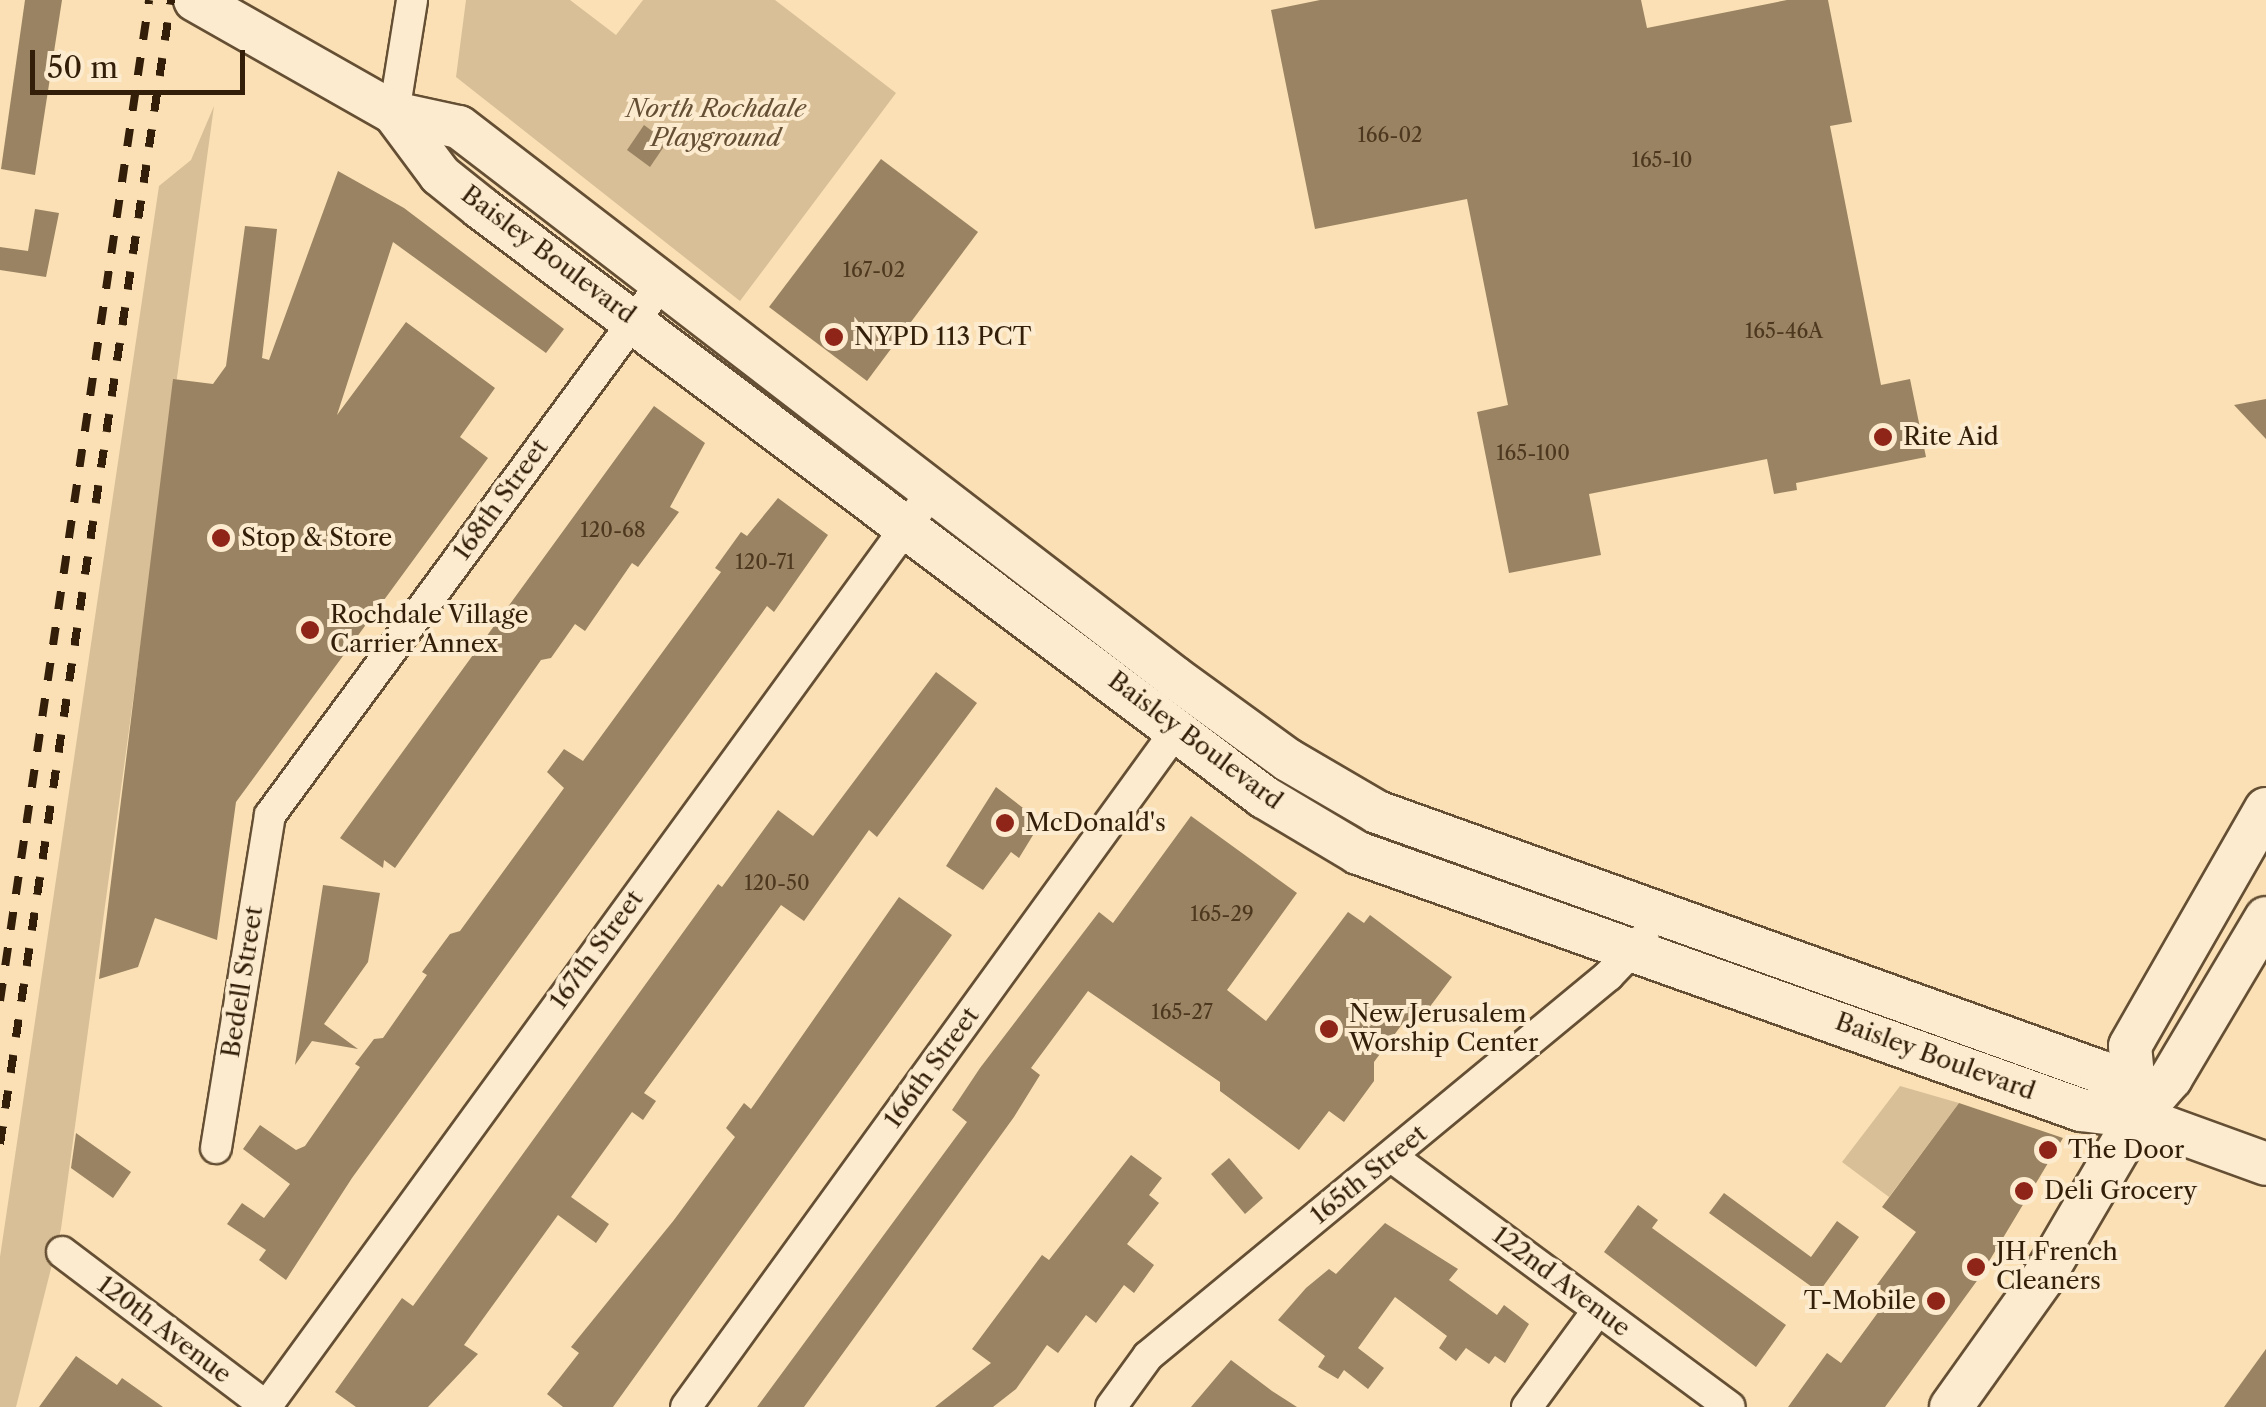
<!DOCTYPE html>
<html>
<head>
<meta charset="utf-8">
<style>
	body { margin:0 }
	#map { position:relative; width:2266px; height:1407px; overflow:hidden; background:#fae0b4; font-family:"Libre Caslon Text",serif }
	div>[style] { position:absolute }
	[style*='--x'] { left:calc(var(--x)*1px); top:calc(var(--y)*1px); width:calc(var(--w)*1px); rotate:calc(var(--a)*1deg) }
	.green>* { inset:0; background:#d8bf97 }
	.building>* { inset:0; background:#9a8362 }
	.roads { filter:drop-shadow(2px 0 #654f34) drop-shadow(-2px 0 #654f34) drop-shadow(0 2px #654f34) drop-shadow(0 -2px #654f34) }
	.street>* { height:30px; margin:-15px; padding:0 15px; transform-origin:15px; border-radius:15px; background:#fcebce }
	.secondary>* { height:42px; margin:-21px; padding:0 21px; transform-origin:21px; border-radius:21px; background:#fcebce }
	.rail>* { height:8px; margin-top:-4px; transform-origin:0; background:repeating-linear-gradient(90deg,#331f09 0 18px,transparent 0 36px) }
	.dots>* { width:28px; height:28px; translate:-50% -50%; box-sizing:border-box; border:5px solid #fcebce; border-radius:50% }
	span { translate:-50% -50%; white-space:nowrap; text-align:center; line-height:1.15; -webkit-text-stroke:8px #fcebce; paint-order:stroke }
	.number-label { font-size:20px; color:#4d381f }
	.number-label span { -webkit-text-stroke-width:0 }
	.park-label { font-size:25px; color:#654f34; font-style:italic }
	.street-label { font-size:25px; color:#331f09 }
	.poi-label { font-size:25px; color:#331f09 }
	.left { translate:0 -50%; text-align:left }
	.right { translate:-100% -50%; text-align:right }
	.scale { position:absolute; left:30px; top:50px; width:215px; height:45px; box-sizing:border-box; border:5px solid #331f09; border-top:0; padding-left:12px; font-size:30px; line-height:35px; white-space:nowrap; color:#331f09; -webkit-text-stroke:8px #fcebce; paint-order:stroke }
</style>
</head>
<body>
<div id="map">
	<div class="green">
		<div style="clip-path:polygon(466px 0,570px 0,616px 35px,643px 0,775px 0,896px 93px,740px 301px,456px 77px)"></div>
		<div style="clip-path:polygon(214px 106px,61px 1229px,16px 1407px,0 1407px,0 1257px,159px 186px,191px 160px)"></div>
		<div style="clip-path:polygon(1900px 1086px,1959px 1103px,1889px 1197px,1842px 1162px)"></div>
	</div>
	<div class="building">
		<div style="clip-path:polygon(25px 0,62px 0,35px 175px,1px 169px)"></div>
		<div style="clip-path:polygon(1320px 0,1641px 0,1647px 28px,1787px 0,1828px 0,1852px 122px,1830px 126px,1881px 385px,1910px 379px,1926px 457px,1796px 483px,1797px 490px,1774px 494px,1767px 459px,1589px 494px,1601px 555px,1509px 573px,1477px 412px,1508px 405px,1467px 199px,1315px 229px,1271px 10px)"></div>
		<div style="clip-path:polygon(644px 125px,667px 142px,650px 167px,627px 150px)"></div>
		<div style="clip-path:polygon(881px 159px,978px 232px,867px 381px,769px 307px)"></div>
		<div style="clip-path:polygon(338px 171px,404px 208px,564px 329px,546px 353px,393px 242px,337px 415px,406px 322px,495px 388px,460px 437px,488px 458px,236px 802px,217px 940px,155px 918px,138px 967px,99px 979px,173px 379px,213px 384px,226px 366px,245px 226px,277px 229px,262px 358px,269px 360px)"></div>
		<div style="clip-path:polygon(35px 209px,59px 213px,46px 277px,0 270px,0 247px,28px 251px)"></div>
		<div style="clip-path:polygon(2266px 399px,2266px 439px,2234px 405px)"></div>
		<div style="clip-path:polygon(654px 406px,705px 443px,670px 507px,679px 512px,638px 567px,632px 563px,585px 631px,575px 624px,551px 658px,541px 660px,395px 868px,384px 860px,383px 868px,340px 838px)"></div>
		<div style="clip-path:polygon(778px 498px,828px 535px,774px 612px,767px 606px,352px 1178px,286px 1280px,259px 1260px,266px 1250px,227px 1224px,242px 1203px,264px 1218px,290px 1184px,243px 1149px,260px 1125px,296px 1150px,305px 1146px,360px 1067px,355px 1064px,374px 1039px,383px 1038px,427px 975px,422px 972px,450px 934px,460px 931px,564px 788px,547px 772px,564px 749px,583px 761px,721px 572px,715px 568px,741px 532px,747px 536px)"></div>
		<div style="clip-path:polygon(936px 672px,977px 703px,877px 837px,869px 830px,804px 921px,781px 905px,644px 1093px,656px 1101px,643px 1120px,632px 1112px,571px 1197px,609px 1224px,596px 1243px,558px 1215px,464px 1345px,478px 1354px,428px 1407px,356px 1407px,335px 1392px,402px 1298px,413px 1306px,718px 884px,722px 887px,778px 810px,813px 836px)"></div>
		<div style="clip-path:polygon(996px 787px,1041px 822px,1019px 858px,1011px 852px,983px 890px,946px 866px)"></div>
		<div style="clip-path:polygon(1191px 816px,1297px 893px,1227px 990px,1266px 1021px,1348px 912px,1364px 923px,1370px 915px,1452px 977px,1423px 1016px,1418px 1013px,1408px 1026px,1403px 1023px,1374px 1062px,1374px 1081px,1344px 1122px,1329px 1111px,1299px 1150px,1220px 1091px,1220px 1082px,1088px 991px,1031px 1068px,1040px 1075px,1014px 1117px,804px 1407px,757px 1407px,967px 1122px,952px 1110px,980px 1068px,1099px 912px,1113px 923px)"></div>
		<div style="clip-path:polygon(323px 885px,380px 893px,368px 962px,324px 1024px,358px 1049px,312px 1041px,295px 1065px)"></div>
		<div style="clip-path:polygon(899px 897px,952px 935px,613px 1407px,563px 1407px,547px 1394px,579px 1353px,571px 1347px,674px 1220px,735px 1137px,726px 1128px,744px 1103px,751px 1109px)"></div>
		<div style="clip-path:polygon(1959px 1103px,2063px 1138px,1979px 1278px,1885px 1407px,1788px 1407px,1827px 1353px,1841px 1363px,1890px 1296px,1876px 1286px,1916px 1232px,1882px 1207px)"></div>
		<div style="clip-path:polygon(76px 1133px,131px 1172px,113px 1198px,71px 1168px)"></div>
		<div style="clip-path:polygon(1131px 1155px,1162px 1178px,1149px 1195px,1159px 1203px,1127px 1244px,1154px 1265px,1134px 1293px,1124px 1285px,1096px 1323px,1086px 1315px,1058px 1353px,1047px 1345px,1016px 1389px,993px 1407px,935px 1407px,991px 1363px,972px 1349px,1042px 1255px,1049px 1260px)"></div>
		<div style="clip-path:polygon(1229px 1158px,1263px 1198px,1245px 1214px,1211px 1174px)"></div>
		<div style="clip-path:polygon(1724px 1193px,1811px 1257px,1837px 1221px,1859px 1237px,1819px 1292px,1709px 1213px)"></div>
		<div style="clip-path:polygon(1638px 1205px,1658px 1220px,1652px 1228px,1786px 1325px,1756px 1367px,1604px 1252px)"></div>
		<div style="clip-path:polygon(1385px 1223px,1458px 1269px,1449px 1280px,1497px 1315px,1504px 1305px,1529px 1324px,1505px 1363px,1495px 1356px,1489px 1364px,1466px 1348px,1456px 1361px,1439px 1348px,1447px 1336px,1395px 1297px,1358px 1348px,1384px 1368px,1368px 1389px,1344px 1370px,1338px 1379px,1318px 1367px,1325px 1356px,1278px 1320px,1306px 1288px,1329px 1269px,1336px 1274px)"></div>
		<div style="clip-path:polygon(2266px 1349px,2266px 1407px,2224px 1407px)"></div>
		<div style="clip-path:polygon(76px 1356px,117px 1385px,122px 1378px,163px 1407px,39px 1407px)"></div>
		<div style="clip-path:polygon(1231px 1360px,1272px 1391px,1297px 1407px,1191px 1407px)"></div>
	</div>
	<div class="roads">
		<div class="street">
			<div style="--x:394;--y:113;--w:114;--a:-80.9"></div>
			<div style="--x:216;--y:1148;--w:337;--a:-80.8"></div>
			<div style="--x:270;--y:815;--w:661;--a:-53.62"></div>
			<div style="--x:1392;--y:1157;--w:420;--a:36.5"></div>
			<div style="--x:62;--y:1252;--w:257;--a:37.1"></div>
			<div style="--x:266;--y:1407;--w:1129;--a:-53.97"></div>
			<div style="--x:686;--y:1407;--w:839;--a:-54.07"></div>
			<div style="--x:1111;--y:1407;--w:63;--a:-54"></div>
			<div style="--x:1148;--y:1356;--w:597;--a:-39.56"></div>
			<div style="--x:1608;--y:976;--w:52;--a:-46.5"></div>
			<div style="--x:1527;--y:1407;--w:120;--a:-53.8"></div>
		</div>
		<div class="secondary">
			<div style="--x:195;--y:0;--w:229;--a:29.6"></div>
			<div style="--x:394;--y:113;--w:66;--a:12.2"></div>
			<div style="--x:459;--y:127;--w:903;--a:37.58"></div>
			<div style="--x:1175;--y:678;--w:140;--a:36"></div>
			<div style="--x:1288;--y:760;--w:103;--a:30.3"></div>
			<div style="--x:1377;--y:812;--w:769;--a:19.75"></div>
			<div style="--x:2101;--y:1072;--w:58;--a:51.3"></div>
			<div style="--x:394;--y:113;--w:77;--a:53.4"></div>
			<div style="--x:440;--y:175;--w:53;--a:38.8"></div>
			<div style="--x:481;--y:208;--w:980;--a:36.95"></div>
			<div style="--x:1264;--y:797;--w:109;--a:30.8"></div>
			<div style="--x:1358;--y:853;--w:767;--a:19.57"></div>
			<div style="--x:2081;--y:1110;--w:56;--a:7.1"></div>
			<div style="--x:2137;--y:1117;--w:137;--a:20"></div>
			<div style="--x:2137;--y:1117;--w:71;--a:-95.6"></div>
			<div style="--x:2130;--y:1046;--w:273;--a:-60.2"></div>
			<div style="--x:1951;--y:1407;--w:158;--a:-54.5"></div>
			<div style="--x:2043;--y:1278;--w:186;--a:-59.7"></div>
			<div style="--x:2137;--y:1117;--w:52;--a:-48.9"></div>
			<div style="--x:2171;--y:1078;--w:186;--a:-59.3"></div>
		</div>
	</div>
	<div class="rail">
		<div style="--x:0;--y:1001;--w:1012;--a:-81.53"></div>
		<div style="--x:0;--y:1144;--w:1157;--a:-81.5"></div>
	</div>
	<div class="dots">
		<div style="left:834px;top:337px;background:#8f2418"></div>
		<div style="left:1883px;top:437px;background:#8f2418"></div>
		<div style="left:221px;top:538px;background:#8f2418"></div>
		<div style="left:310px;top:630px;background:#8f2418"></div>
		<div style="left:1005px;top:823px;background:#8f2418"></div>
		<div style="left:1329px;top:1029px;background:#8f2418"></div>
		<div style="left:2048px;top:1150px;background:#8f2418"></div>
		<div style="left:2024px;top:1191px;background:#8f2418"></div>
		<div style="left:1976px;top:1267px;background:#8f2418"></div>
		<div style="left:1936px;top:1301px;background:#8f2418"></div>
	</div>
	<div class="number-label">
		<span style="left:1390px;top:135px">166-02</span>
		<span style="left:1662px;top:160px">165-10</span>
		<span style="left:874px;top:270px">167-02</span>
		<span style="left:1784px;top:331px">165-46A</span>
		<span style="left:1533px;top:453px">165-100</span>
		<span style="left:613px;top:530px">120-68</span>
		<span style="left:765px;top:562px">120-71</span>
		<span style="left:777px;top:883px">120-50</span>
		<span style="left:1222px;top:914px">165-29</span>
		<span style="left:1182px;top:1012px">165-27</span>
	</div>
	<div class="park-label">
		<span style="left:716px;top:124px">North Rochdale<br>Playground</span>
	</div>
	<div class="street-label">
		<span style="left:548px;top:255px;rotate:37deg">Baisley Boulevard</span>
		<span style="left:501px;top:500px;rotate:-54deg">168th Street</span>
		<span style="left:1195px;top:741px;rotate:37deg">Baisley Boulevard</span>
		<span style="left:597px;top:950px;rotate:-54deg">167th Street</span>
		<span style="left:243px;top:982px;rotate:-81deg">Bedell Street</span>
		<span style="left:1935px;top:1057px;rotate:20deg">Baisley Boulevard</span>
		<span style="left:932px;top:1068px;rotate:-54deg">166th Street</span>
		<span style="left:1369px;top:1175px;rotate:-39deg">165th Street</span>
		<span style="left:1561px;top:1282px;rotate:37deg">122nd Avenue</span>
		<span style="left:164px;top:1330px;rotate:37deg">120th Avenue</span>
	</div>
	<div class="poi-label">
		<span class="left" style="left:854px;top:337px">NYPD 113 PCT</span>
		<span class="left" style="left:1903px;top:437px">Rite Aid</span>
		<span class="left" style="left:241px;top:538px">Stop &amp; Store</span>
		<span class="left" style="left:330px;top:630px">Rochdale Village<br>Carrier Annex</span>
		<span class="left" style="left:1025px;top:823px">McDonald's</span>
		<span class="left" style="left:1349px;top:1029px">New Jerusalem<br>Worship Center</span>
		<span class="left" style="left:2068px;top:1150px">The Door</span>
		<span class="left" style="left:2044px;top:1191px">Deli Grocery</span>
		<span class="left" style="left:1996px;top:1267px">JH French<br>Cleaners</span>
		<span class="right" style="left:1916px;top:1301px">T-Mobile</span>
	</div>
	<div class="scale">50 m</div>
</div>
</body>
</html>
